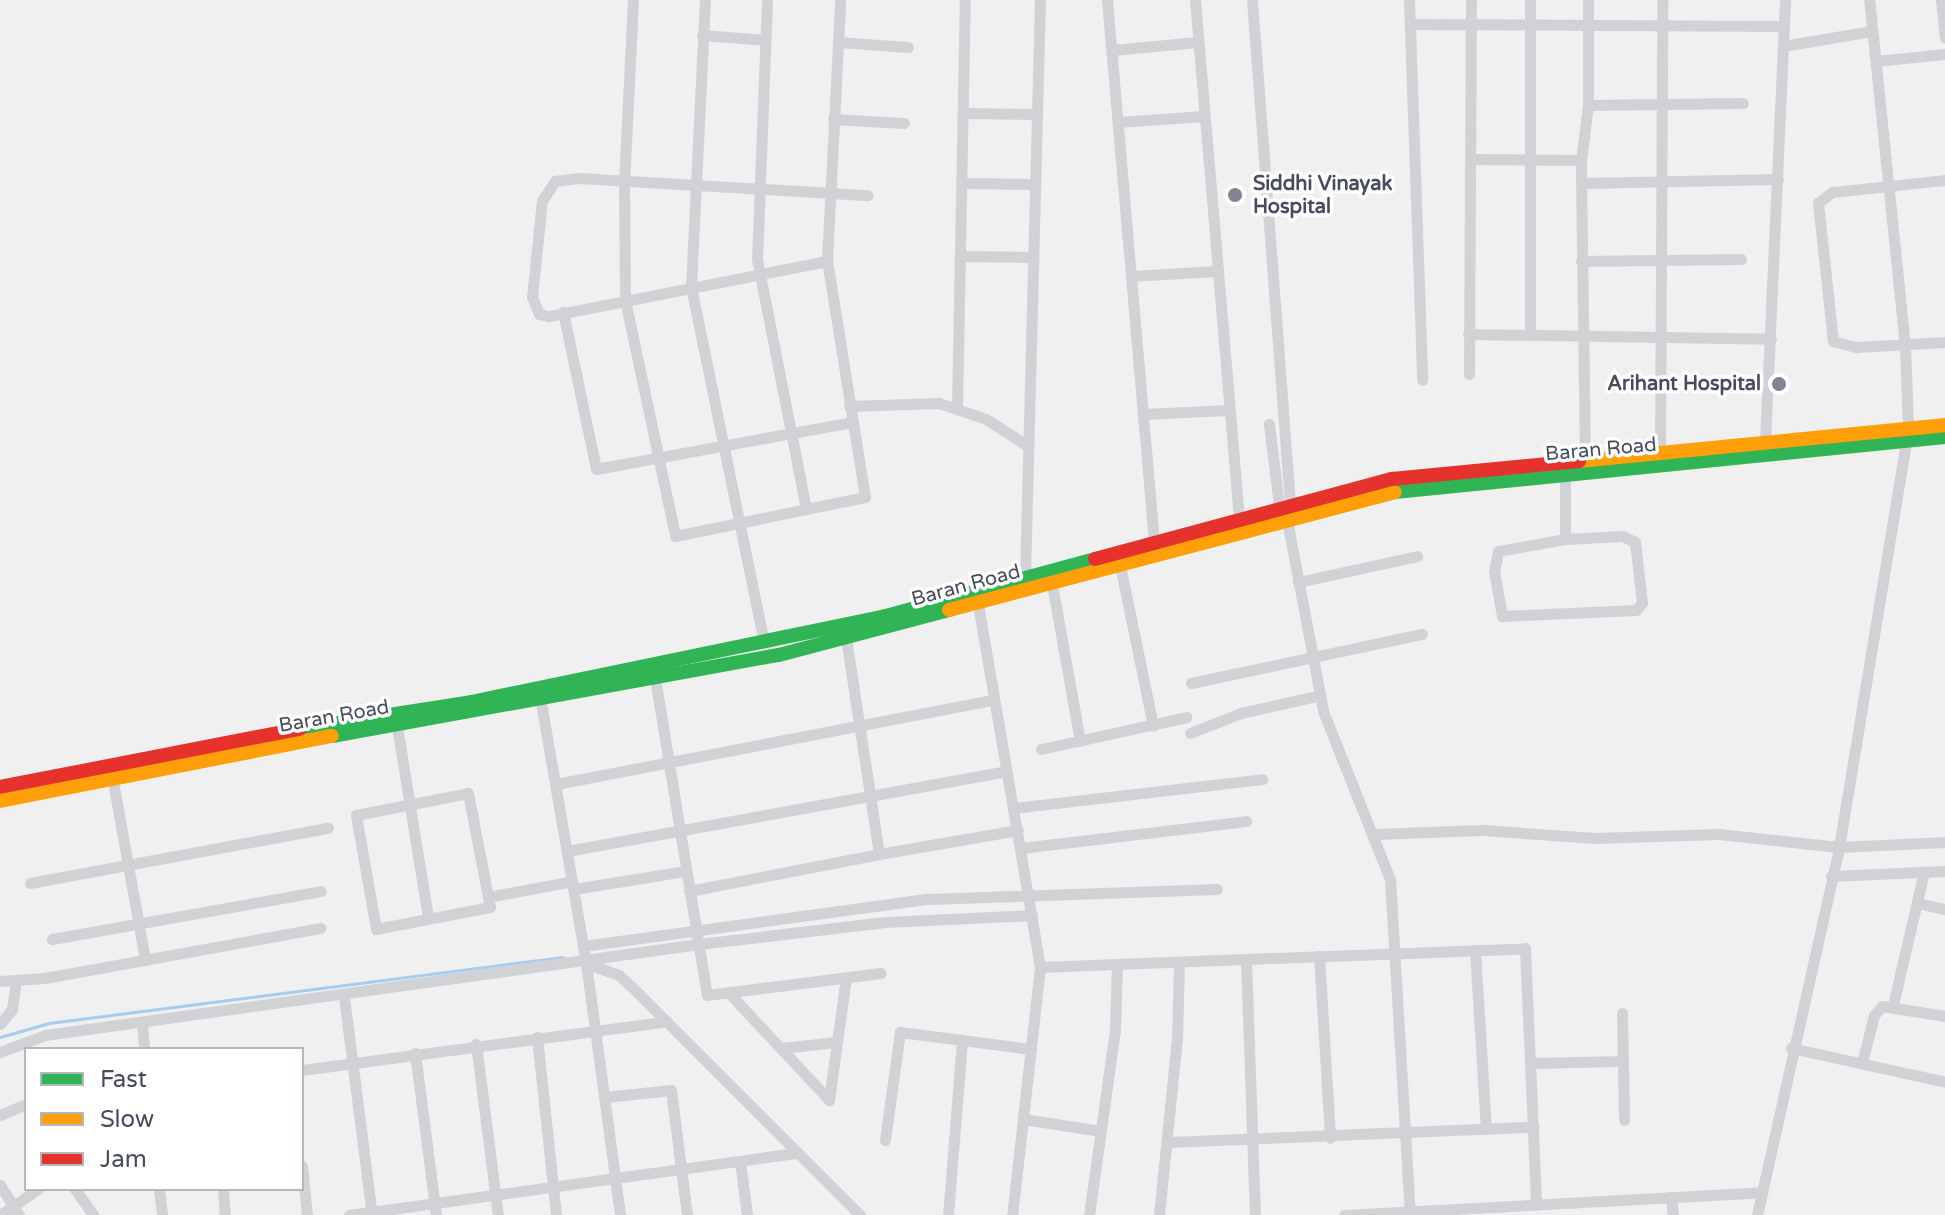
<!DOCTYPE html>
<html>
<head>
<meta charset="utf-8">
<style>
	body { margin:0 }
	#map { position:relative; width:1945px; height:1215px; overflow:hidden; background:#f1f0f0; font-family:"Varela Round",sans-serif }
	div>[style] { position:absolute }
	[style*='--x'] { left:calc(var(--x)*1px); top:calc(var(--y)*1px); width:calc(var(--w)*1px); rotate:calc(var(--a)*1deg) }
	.stream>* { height:3px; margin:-1.5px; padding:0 1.5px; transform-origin:1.5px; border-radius:1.5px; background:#a5ccf2 }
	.street>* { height:11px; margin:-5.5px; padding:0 5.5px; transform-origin:5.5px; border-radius:5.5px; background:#d1d2d6 }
	.fast>* { height:14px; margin:-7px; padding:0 7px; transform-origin:7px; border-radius:7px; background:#30b455 }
	.slow>* { height:14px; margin:-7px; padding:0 7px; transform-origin:7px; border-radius:7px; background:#ff9f0a }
	.jam>* { height:14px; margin:-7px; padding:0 7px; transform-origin:7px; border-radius:7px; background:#e5322d }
	.dots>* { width:22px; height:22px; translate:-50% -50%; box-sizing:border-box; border:4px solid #fff; border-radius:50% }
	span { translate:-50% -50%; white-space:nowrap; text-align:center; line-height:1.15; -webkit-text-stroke:7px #fff; paint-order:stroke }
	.poi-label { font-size:20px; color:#464c5e; font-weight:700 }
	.left { translate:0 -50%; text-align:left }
	.right { translate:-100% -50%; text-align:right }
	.street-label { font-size:20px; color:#464c5e }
	.legend { position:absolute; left:24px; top:1047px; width:280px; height:144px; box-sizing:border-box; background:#fff; border:2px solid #b5b7bf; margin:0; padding:10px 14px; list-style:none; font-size:24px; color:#464c5e }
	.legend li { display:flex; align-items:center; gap:16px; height:40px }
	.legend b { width:40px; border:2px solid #b5b7bf }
</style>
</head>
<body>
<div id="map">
	<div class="stream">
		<div style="--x:0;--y:1037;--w:51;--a:-15.9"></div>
		<div style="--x:49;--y:1023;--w:518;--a:-7.32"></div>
	</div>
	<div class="street">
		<div style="--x:633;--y:0;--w:182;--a:92.8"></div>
		<div style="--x:624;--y:182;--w:118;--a:89.5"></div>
		<div style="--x:625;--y:300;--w:241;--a:78"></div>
		<div style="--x:675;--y:536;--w:194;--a:-11.6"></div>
		<div style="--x:865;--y:497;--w:239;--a:-99.1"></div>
		<div style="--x:827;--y:261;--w:261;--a:-87.1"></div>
		<div style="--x:705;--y:0;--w:287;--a:92.8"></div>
		<div style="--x:691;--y:287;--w:363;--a:78.4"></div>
		<div style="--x:767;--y:0;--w:259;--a:92.2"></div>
		<div style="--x:757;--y:259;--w:255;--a:78.9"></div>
		<div style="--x:1107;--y:0;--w:544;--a:85.04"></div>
		<div style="--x:1195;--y:0;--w:521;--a:85.15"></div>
		<div style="--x:1252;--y:0;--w:504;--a:85.68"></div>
		<div style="--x:1409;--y:0;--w:380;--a:88"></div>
		<div style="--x:1941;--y:0;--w:38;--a:84"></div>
		<div style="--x:1410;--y:24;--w:374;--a:0.3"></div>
		<div style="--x:702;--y:35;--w:63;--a:4.5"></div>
		<div style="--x:838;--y:42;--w:70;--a:4.1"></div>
		<div style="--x:1783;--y:46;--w:90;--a:-9.6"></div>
		<div style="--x:1112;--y:50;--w:86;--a:-5.3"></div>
		<div style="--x:1876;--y:61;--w:69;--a:-5.8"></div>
		<div style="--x:1588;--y:105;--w:155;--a:-0.7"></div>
		<div style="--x:963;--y:113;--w:74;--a:0.8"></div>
		<div style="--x:833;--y:119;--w:71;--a:3.2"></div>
		<div style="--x:1118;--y:122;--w:86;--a:-4"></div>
		<div style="--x:1471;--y:159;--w:110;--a:0.5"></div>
		<div style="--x:1945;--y:180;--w:114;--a:173.9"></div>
		<div style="--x:1832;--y:192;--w:18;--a:142"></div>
		<div style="--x:1818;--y:203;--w:139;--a:83.8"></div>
		<div style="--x:1833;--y:341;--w:24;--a:15"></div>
		<div style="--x:1856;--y:347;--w:89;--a:-3.2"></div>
		<div style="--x:962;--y:183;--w:73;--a:0.8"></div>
		<div style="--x:1583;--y:183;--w:195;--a:-1.2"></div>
		<div style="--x:961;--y:256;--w:72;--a:0.8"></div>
		<div style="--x:827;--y:261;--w:284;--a:168.8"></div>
		<div style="--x:548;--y:316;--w:9;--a:-167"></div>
		<div style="--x:539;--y:314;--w:18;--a:-112"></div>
		<div style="--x:532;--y:297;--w:97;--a:-84.1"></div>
		<div style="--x:542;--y:201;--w:24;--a:-57"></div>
		<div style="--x:555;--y:181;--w:24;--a:-7"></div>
		<div style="--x:579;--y:178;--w:289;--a:3.4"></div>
		<div style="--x:1581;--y:261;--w:160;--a:-0.7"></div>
		<div style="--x:1131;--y:276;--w:86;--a:-3.3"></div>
		<div style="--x:563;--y:312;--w:160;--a:78.1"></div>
		<div style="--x:596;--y:469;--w:260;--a:-10.4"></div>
		<div style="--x:1468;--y:334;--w:303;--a:0.9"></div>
		<div style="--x:1530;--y:335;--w:335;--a:-90"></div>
		<div style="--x:1469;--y:374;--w:374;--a:-89.7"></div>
		<div style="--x:849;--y:406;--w:90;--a:-1.9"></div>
		<div style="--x:939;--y:403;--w:50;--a:18.8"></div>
		<div style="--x:986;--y:419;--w:50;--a:32.7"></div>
		<div style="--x:957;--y:407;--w:407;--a:-88.9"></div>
		<div style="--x:1143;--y:414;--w:86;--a:-2.7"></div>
		<div style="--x:1269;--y:424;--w:83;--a:83"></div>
		<div style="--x:1765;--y:442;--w:442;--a:-87.4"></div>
		<div style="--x:1660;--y:454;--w:454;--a:-89.7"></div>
		<div style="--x:1585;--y:459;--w:299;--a:-90.8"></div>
		<div style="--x:1581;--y:160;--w:55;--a:-82.7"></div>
		<div style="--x:1588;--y:105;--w:105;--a:-90"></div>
		<div style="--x:1287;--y:520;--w:194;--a:79.3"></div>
		<div style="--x:1323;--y:711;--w:181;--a:68.3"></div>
		<div style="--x:1390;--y:879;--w:337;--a:86.6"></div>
		<div style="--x:1565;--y:539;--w:68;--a:169.8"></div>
		<div style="--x:1498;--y:551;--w:20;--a:101"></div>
		<div style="--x:1494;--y:571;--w:46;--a:79.9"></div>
		<div style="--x:1502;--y:616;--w:134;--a:-2.6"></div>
		<div style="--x:1636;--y:610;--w:9;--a:-49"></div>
		<div style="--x:1642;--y:603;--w:61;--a:-96.5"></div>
		<div style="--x:1635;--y:542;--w:14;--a:-155"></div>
		<div style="--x:1622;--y:536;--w:57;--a:177"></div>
		<div style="--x:1565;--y:539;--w:66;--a:-90"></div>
		<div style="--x:1120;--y:565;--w:164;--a:78.4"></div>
		<div style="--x:1025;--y:576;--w:576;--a:-88.51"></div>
		<div style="--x:1298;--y:582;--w:122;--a:-12.3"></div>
		<div style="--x:1052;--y:584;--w:159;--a:79.9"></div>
		<div style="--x:978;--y:604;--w:368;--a:80.3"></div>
		<div style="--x:1040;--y:967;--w:250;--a:96.4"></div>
		<div style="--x:846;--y:638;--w:219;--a:81.3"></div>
		<div style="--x:879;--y:854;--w:141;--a:-9.8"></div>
		<div style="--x:655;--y:678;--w:321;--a:80.7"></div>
		<div style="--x:707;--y:995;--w:175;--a:-7.2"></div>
		<div style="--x:1191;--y:683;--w:236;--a:-12"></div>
		<div style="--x:539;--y:691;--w:276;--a:80.2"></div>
		<div style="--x:586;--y:963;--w:35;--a:20"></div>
		<div style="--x:619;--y:975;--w:16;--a:43"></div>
		<div style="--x:631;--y:986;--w:324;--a:45"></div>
		<div style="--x:397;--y:726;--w:194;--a:80.8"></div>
		<div style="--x:1190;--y:733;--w:55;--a:-21.4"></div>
		<div style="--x:1241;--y:713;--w:81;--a:-12.8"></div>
		<div style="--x:1041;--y:749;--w:149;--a:-12.4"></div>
		<div style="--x:112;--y:776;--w:187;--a:79.8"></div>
		<div style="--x:556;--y:784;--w:446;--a:-10.9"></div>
		<div style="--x:468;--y:793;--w:116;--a:79.1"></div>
		<div style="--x:490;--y:907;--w:116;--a:169.1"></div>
		<div style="--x:376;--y:929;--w:116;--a:-100"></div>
		<div style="--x:356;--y:815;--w:114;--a:-11.1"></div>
		<div style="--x:1013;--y:808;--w:251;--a:-6.6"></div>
		<div style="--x:1374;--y:834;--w:109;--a:-2.1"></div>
		<div style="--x:1483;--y:830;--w:112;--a:4.1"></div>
		<div style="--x:1595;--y:838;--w:123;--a:-1.9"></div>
		<div style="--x:1718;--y:834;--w:122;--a:6.1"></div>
		<div style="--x:1839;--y:847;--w:106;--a:-2.7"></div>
		<div style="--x:1021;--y:848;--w:227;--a:-6.8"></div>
		<div style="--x:567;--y:851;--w:446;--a:-10.3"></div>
		<div style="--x:1831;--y:876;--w:114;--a:-2.5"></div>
		<div style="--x:30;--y:883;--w:303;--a:-10.5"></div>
		<div style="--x:574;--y:889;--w:112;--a:-9.2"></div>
		<div style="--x:689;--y:891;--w:194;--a:-11"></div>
		<div style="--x:488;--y:897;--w:86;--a:-10.7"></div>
		<div style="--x:1918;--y:903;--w:28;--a:13"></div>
		<div style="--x:52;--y:939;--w:273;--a:-10.1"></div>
		<div style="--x:583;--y:946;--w:348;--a:-7.8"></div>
		<div style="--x:928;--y:899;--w:289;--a:-2"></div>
		<div style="--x:1475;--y:950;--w:179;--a:86.5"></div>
		<div style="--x:1319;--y:956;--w:182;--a:86.5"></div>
		<div style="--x:1246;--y:959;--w:256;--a:88"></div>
		<div style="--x:586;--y:963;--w:254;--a:82.3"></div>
		<div style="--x:1040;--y:967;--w:485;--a:-2.2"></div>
		<div style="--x:1525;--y:948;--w:257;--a:87.5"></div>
		<div style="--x:0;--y:981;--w:45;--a:-3.8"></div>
		<div style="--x:45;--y:978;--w:280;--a:-10.3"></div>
		<div style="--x:728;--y:992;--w:148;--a:46.9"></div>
		<div style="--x:829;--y:1100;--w:124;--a:-82.1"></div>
		<div style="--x:344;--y:997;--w:220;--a:82.7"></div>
		<div style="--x:1893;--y:1005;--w:137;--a:-76.9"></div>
		<div style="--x:1622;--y:1013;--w:107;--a:88.9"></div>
		<div style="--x:0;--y:1024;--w:19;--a:-51"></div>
		<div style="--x:12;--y:1009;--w:28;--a:-82"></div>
		<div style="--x:142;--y:1024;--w:25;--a:85"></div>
		<div style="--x:537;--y:1037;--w:179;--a:83.9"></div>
		<div style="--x:476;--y:1044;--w:172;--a:82.7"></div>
		<div style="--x:782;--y:1048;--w:55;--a:-6.2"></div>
		<div style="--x:1791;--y:1048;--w:158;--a:12.4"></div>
		<div style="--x:0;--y:1052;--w:48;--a:-20.7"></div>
		<div style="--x:45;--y:1035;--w:660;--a:-7.92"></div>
		<div style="--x:699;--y:944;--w:188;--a:-6.7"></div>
		<div style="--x:886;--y:922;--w:146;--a:-2.7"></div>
		<div style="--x:415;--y:1053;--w:163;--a:82.6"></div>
		<div style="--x:1532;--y:1063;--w:91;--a:-1.3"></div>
		<div style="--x:1862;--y:1063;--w:49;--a:-76"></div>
		<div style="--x:1874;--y:1015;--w:12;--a:-48"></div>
		<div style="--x:1882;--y:1006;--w:64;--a:9"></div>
		<div style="--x:302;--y:1070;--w:368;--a:-7.6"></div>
		<div style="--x:605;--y:1097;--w:66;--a:-6.1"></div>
		<div style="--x:671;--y:1090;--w:126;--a:82.7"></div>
		<div style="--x:0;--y:1115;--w:28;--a:-23"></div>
		<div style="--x:1023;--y:1119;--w:79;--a:8.7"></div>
		<div style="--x:885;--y:1140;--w:109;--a:-82.1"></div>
		<div style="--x:900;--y:1032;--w:132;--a:7.4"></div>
		<div style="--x:1169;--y:1142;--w:365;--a:-2.4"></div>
		<div style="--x:740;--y:1161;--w:54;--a:82.6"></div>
		<div style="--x:302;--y:1166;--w:49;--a:84.2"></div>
		<div style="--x:0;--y:1185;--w:36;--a:58"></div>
		<div style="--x:75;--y:1189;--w:32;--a:55"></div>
		<div style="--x:159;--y:1189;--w:26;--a:83"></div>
		<div style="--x:223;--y:1189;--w:26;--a:86"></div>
		<div style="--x:1671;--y:1197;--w:18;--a:84"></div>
		<div style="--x:0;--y:1215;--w:46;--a:-34.4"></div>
		<div style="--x:349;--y:1215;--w:453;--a:-7.9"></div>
		<div style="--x:948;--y:1215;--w:176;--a:-85.4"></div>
		<div style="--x:1089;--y:1215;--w:187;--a:-82"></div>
		<div style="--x:1115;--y:1030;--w:66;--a:-88.3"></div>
		<div style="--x:1159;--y:1215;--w:177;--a:-84.2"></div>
		<div style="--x:1177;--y:1039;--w:76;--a:-88.5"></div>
		<div style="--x:1344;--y:1215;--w:419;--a:-3.1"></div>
		<div style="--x:1757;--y:1215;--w:377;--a:-77.4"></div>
		<div style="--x:1839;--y:847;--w:425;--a:-80.6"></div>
		<div style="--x:1908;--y:428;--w:82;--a:-92.1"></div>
		<div style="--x:1905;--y:346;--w:348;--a:-95.9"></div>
	</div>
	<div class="fast">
		<div style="--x:1395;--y:492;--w:553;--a:-5.71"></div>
		<div style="--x:299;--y:729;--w:174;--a:-8.9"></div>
		<div style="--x:471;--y:702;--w:420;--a:-11.7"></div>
		<div style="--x:882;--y:617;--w:221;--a:-15.2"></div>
		<div style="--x:332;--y:736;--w:454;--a:-10.3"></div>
		<div style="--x:779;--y:655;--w:176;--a:-14.8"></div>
	</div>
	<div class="slow">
		<div style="--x:1579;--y:461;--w:368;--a:-5.6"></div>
		<div style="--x:949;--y:610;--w:461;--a:-14.8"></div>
		<div style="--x:0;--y:801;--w:338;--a:-11.1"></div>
	</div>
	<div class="jam">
		<div style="--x:1095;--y:559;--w:308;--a:-15.1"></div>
		<div style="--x:1392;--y:479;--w:188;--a:-5.5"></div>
		<div style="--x:0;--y:787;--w:305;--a:-11"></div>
	</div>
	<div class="dots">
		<div style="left:1235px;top:195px;background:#828591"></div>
		<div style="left:1779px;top:384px;background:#828591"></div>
	</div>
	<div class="poi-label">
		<span class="left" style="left:1253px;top:196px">Siddhi Vinayak<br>Hospital</span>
		<span class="right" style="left:1761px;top:384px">Arihant Hospital</span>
	</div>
	<div class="street-label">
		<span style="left:1601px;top:450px;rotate:-5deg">Baran Road</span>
		<span style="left:966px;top:586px;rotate:-15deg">Baran Road</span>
		<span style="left:334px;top:717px;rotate:-10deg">Baran Road</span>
	</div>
	<ul class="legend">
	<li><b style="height:10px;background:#30b455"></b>Fast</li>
	<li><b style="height:10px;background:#ff9f0a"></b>Slow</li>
	<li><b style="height:10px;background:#e5322d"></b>Jam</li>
	</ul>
</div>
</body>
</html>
